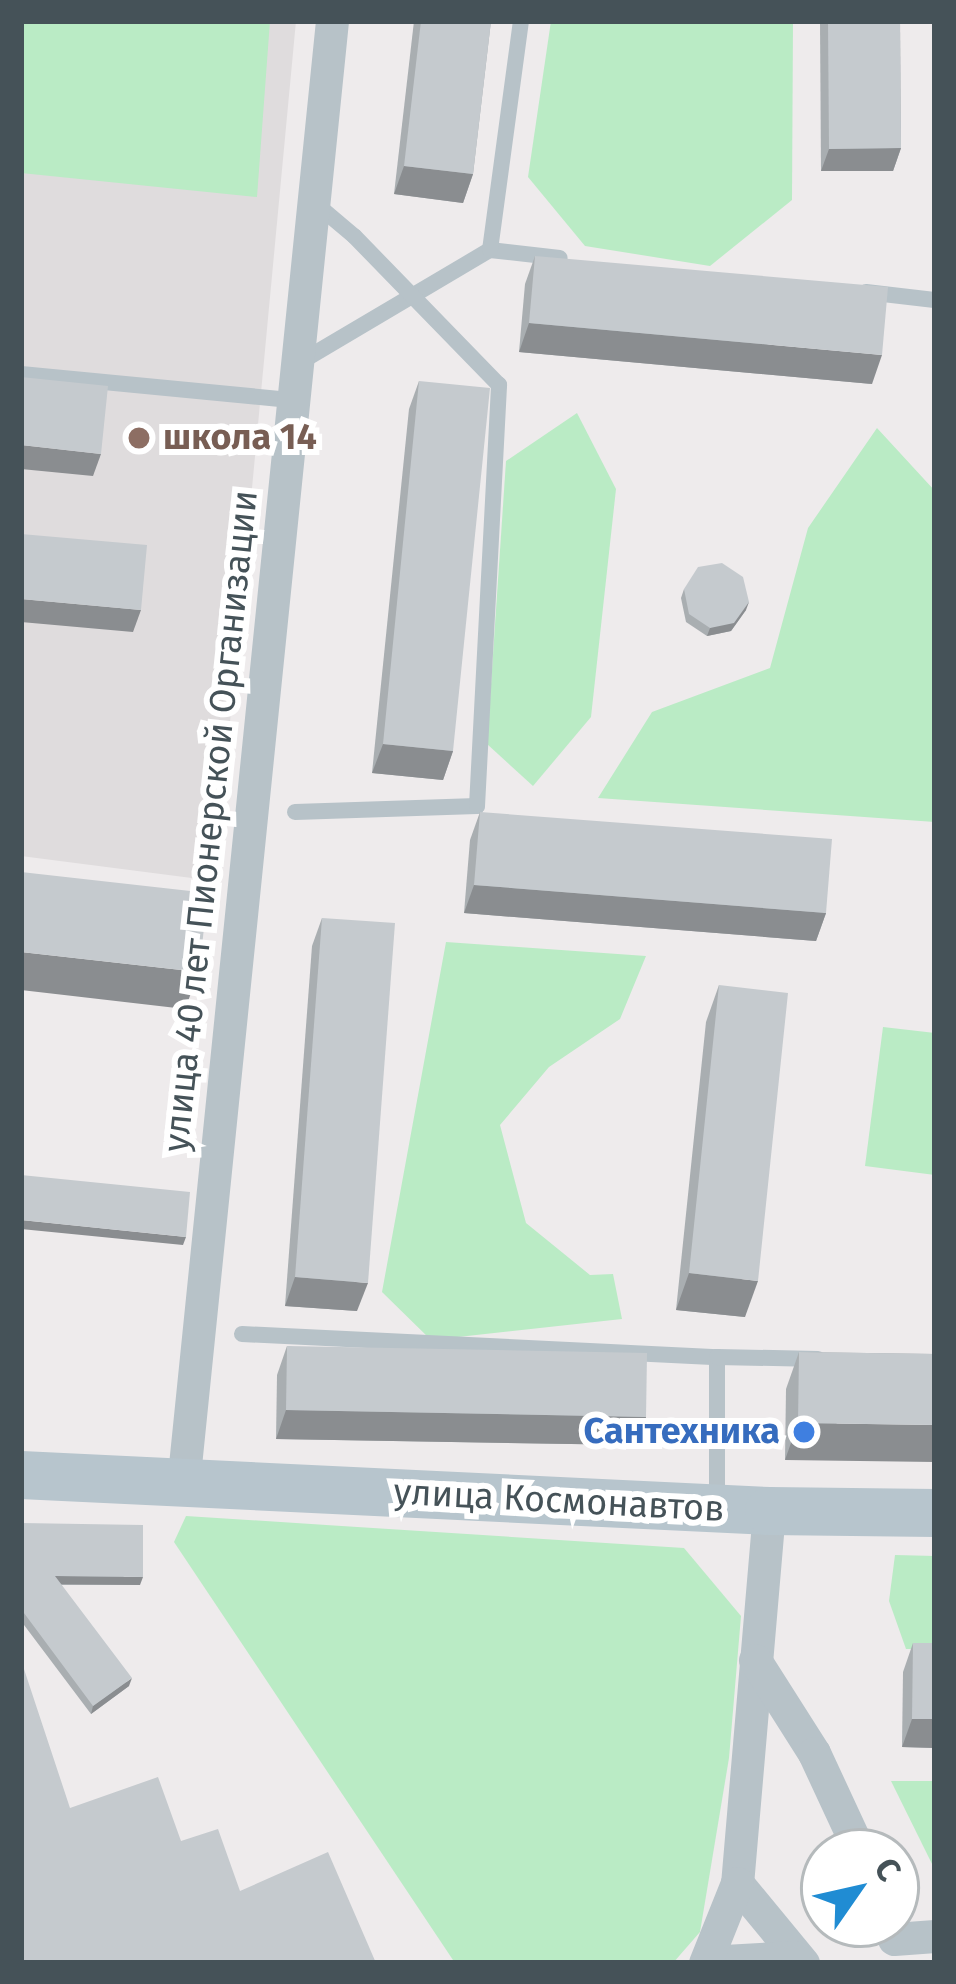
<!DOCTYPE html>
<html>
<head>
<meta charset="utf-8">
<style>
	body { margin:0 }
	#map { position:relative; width:956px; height:1984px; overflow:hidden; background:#eeebec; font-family:"Fira Sans",sans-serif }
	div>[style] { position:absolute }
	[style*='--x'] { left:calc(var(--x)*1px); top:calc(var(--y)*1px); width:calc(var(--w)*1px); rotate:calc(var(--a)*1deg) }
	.education>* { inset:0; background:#dfdcdd }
	.green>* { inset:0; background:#baebc5 }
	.lane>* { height:16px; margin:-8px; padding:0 8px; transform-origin:8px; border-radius:8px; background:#b7c2c8 }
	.street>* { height:33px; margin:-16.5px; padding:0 16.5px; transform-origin:16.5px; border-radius:16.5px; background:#b7c2c8 }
	.secondary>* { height:48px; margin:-24px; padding:0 24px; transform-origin:24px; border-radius:24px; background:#b7c5cd }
	.wall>* { inset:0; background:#a9aeb1 }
	.shaded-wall>* { inset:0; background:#8a8d90 }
	.building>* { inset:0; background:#c5cace }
	.dots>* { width:33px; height:33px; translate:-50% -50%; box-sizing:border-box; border:6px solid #fff; border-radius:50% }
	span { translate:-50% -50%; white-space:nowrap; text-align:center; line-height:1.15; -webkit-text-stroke:12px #fff; paint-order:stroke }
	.education-label { font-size:36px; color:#785e54; font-weight:700 }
	.left { translate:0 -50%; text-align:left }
	.street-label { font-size:36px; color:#455258 }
	.shop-label { font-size:36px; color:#366cbe; font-weight:700 }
	.right { translate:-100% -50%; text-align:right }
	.frame { position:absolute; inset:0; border:24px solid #455258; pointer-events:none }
	.north { position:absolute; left:800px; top:1828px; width:120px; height:120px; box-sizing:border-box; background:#fff; border:3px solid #b5babc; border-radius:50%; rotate:56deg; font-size:33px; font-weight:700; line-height:48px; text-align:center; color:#455258 }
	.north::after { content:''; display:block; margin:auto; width:42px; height:54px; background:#208cd3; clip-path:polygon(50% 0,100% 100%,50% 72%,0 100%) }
</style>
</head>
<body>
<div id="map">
	<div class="education">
		<div style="clip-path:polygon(21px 21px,296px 21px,215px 881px,21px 856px)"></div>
	</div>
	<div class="green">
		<div style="clip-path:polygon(21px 21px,270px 21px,257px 197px,21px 173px)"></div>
		<div style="clip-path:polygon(551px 21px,793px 21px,792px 200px,710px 266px,585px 246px,528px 177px)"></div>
		<div style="clip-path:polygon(577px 413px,616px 489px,591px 717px,533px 786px,487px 744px,506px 461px)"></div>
		<div style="clip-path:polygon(877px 428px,935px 491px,935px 822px,598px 798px,652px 712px,770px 668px,808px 528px)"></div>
		<div style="clip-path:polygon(446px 942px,646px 956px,620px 1019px,549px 1067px,500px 1125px,526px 1223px,590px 1275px,613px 1274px,622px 1319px,431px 1340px,382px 1292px)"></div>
		<div style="clip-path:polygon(883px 1027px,935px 1033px,935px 1175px,865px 1166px)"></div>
		<div style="clip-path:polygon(186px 1516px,684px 1548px,741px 1616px,729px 1758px,700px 1932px,673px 1963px,455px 1963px,174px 1542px)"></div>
		<div style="clip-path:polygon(895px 1555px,935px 1556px,935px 1649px,906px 1649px,889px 1601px)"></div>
		<div style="clip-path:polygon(891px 1781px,935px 1781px,935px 1870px)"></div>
	</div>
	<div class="lane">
		<div style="--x:490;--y:250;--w:70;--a:6.5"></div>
		<div style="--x:866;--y:292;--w:69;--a:6.6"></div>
		<div style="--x:297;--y:364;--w:224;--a:-30.6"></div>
		<div style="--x:490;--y:250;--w:231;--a:-82.3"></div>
		<div style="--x:21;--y:374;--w:273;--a:5.5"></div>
		<div style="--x:295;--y:812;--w:182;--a:-1.9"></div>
		<div style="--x:477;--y:806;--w:422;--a:-87"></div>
		<div style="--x:499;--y:385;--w:208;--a:-134.2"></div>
		<div style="--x:354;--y:236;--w:51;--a:-139.8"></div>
		<div style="--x:242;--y:1334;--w:476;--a:2.8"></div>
		<div style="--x:717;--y:1357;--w:151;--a:90"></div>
		<div style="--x:717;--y:1357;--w:101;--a:1.1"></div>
	</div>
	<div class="street">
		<div style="--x:183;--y:1485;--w:1472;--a:-84.19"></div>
		<div style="--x:769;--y:1511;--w:373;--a:94.9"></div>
		<div style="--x:737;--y:1883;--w:104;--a:50.5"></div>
		<div style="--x:755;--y:1660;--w:110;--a:57.6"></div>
		<div style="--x:814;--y:1753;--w:109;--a:65.1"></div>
		<div style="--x:894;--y:1939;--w:41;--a:-4.2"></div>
		<div style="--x:707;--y:1962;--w:88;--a:-3.3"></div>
		<div style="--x:705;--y:1963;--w:86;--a:-68.2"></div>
	</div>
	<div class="secondary">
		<div style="--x:21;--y:1475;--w:749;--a:2.76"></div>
		<div style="--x:769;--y:1511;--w:166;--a:0.7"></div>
	</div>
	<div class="wall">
		<div style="clip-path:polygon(414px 21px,491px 21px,473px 174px,463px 203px,394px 194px)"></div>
		<div style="clip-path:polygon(820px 21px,900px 21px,901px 148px,893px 171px,821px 171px)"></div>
		<div style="clip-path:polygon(535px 256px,872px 384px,519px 352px,525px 284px)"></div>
		<div style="clip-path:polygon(419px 381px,453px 751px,443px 780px,372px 773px,409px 409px)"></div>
		<div style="clip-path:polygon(684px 589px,746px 610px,731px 631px,707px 636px,686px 622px,681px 598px)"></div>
		<div style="clip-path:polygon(480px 812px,826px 913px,816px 941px,464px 913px,470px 840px)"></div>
		<div style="clip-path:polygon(322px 918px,357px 1311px,285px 1306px,312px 946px)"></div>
		<div style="clip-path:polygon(719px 985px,745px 1317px,676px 1310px,706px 1022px)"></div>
		<div style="clip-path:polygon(287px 1346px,646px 1417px,635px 1445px,276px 1439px,277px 1375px)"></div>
		<div style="clip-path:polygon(799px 1352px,935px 1354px,785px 1460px,786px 1389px)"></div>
		<div style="clip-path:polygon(21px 1523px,140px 1585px,61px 1585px,129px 1686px,91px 1714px,21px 1621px)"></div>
		<div style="clip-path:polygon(913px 1643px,935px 1643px,935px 1748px,902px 1747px,903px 1672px)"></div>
	</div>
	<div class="shaded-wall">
		<div style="clip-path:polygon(901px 148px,893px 171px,821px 171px,829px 149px)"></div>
		<div style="clip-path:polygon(404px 166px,473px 174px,463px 203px,394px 194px)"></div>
		<div style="clip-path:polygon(529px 323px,882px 355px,872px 384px,519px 352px)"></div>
		<div style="clip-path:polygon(21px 445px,101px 454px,93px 476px,21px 469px)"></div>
		<div style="clip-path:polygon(21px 599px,141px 610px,133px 632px,21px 622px)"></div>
		<div style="clip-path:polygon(749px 602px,746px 610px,731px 631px,707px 636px,710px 628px)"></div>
		<div style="clip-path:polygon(383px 744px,453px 751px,443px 780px,372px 773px)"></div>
		<div style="clip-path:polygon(474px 885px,826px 913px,816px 941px,464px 913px)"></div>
		<div style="clip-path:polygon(21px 952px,199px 972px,185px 1009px,21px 990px)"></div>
		<div style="clip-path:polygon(21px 1220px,186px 1237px,183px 1245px,21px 1229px)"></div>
		<div style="clip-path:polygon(689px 1273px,758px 1281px,745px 1317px,676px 1310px)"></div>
		<div style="clip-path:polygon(295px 1277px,368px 1283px,357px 1311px,285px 1306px)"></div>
		<div style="clip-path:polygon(286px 1410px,646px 1417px,635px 1445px,276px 1439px)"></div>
		<div style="clip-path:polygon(798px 1423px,935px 1425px,935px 1462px,785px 1460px)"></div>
		<div style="clip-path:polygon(55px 1576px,143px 1577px,140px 1585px,52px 1584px)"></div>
		<div style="clip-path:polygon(132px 1678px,129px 1686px,91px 1714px,93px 1706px)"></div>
		<div style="clip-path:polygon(912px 1719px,935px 1719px,935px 1748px,902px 1747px)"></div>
	</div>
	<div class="building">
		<div style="clip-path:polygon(421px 21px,491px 21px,473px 174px,404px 166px)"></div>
		<div style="clip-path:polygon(828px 21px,900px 21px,901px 148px,829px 149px)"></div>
		<div style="clip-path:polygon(535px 256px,888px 287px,882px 355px,529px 323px)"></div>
		<div style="clip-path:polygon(21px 377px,108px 386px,101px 454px,21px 445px)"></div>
		<div style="clip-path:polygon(419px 381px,490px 388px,453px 751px,383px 744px)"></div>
		<div style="clip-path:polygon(21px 534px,147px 545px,141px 610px,21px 599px)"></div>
		<div style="clip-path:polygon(722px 563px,743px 577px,749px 602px,734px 623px,710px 628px,689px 614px,684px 589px,698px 567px)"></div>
		<div style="clip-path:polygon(480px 812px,832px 839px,826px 913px,474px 885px)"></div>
		<div style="clip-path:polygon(21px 872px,208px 893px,199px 972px,21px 952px)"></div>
		<div style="clip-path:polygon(322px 918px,395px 923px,368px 1283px,295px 1277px)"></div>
		<div style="clip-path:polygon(719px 985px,788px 993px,758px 1281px,689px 1273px)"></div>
		<div style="clip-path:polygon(21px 1175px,190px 1192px,186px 1237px,21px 1220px)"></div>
		<div style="clip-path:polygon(287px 1346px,647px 1353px,646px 1417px,286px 1410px)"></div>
		<div style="clip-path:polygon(799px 1352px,935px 1354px,935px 1425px,798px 1423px)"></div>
		<div style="clip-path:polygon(21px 1523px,143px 1525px,143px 1577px,55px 1576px,132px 1678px,93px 1706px,21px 1609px)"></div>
		<div style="clip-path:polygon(913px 1643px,935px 1643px,935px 1719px,912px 1719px)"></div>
		<div style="clip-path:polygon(21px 1660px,70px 1808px,158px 1777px,181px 1841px,218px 1829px,240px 1891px,328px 1852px,376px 1963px,21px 1963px)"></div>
	</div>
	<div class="dots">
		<div style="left:139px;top:438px;background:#8d6e63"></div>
		<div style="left:804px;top:1432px;background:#3f7fe0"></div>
	</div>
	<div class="education-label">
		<span class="left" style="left:163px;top:438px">школа 14</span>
	</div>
	<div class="street-label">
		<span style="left:211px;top:821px;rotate:-84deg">улица 40 лет Пионерской Организации</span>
		<span style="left:559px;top:1501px;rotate:3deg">улица Космонавтов</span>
	</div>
	<div class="shop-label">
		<span class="right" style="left:780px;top:1432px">Сантехника</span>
	</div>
	<div class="frame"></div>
	<div class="north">С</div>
</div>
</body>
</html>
